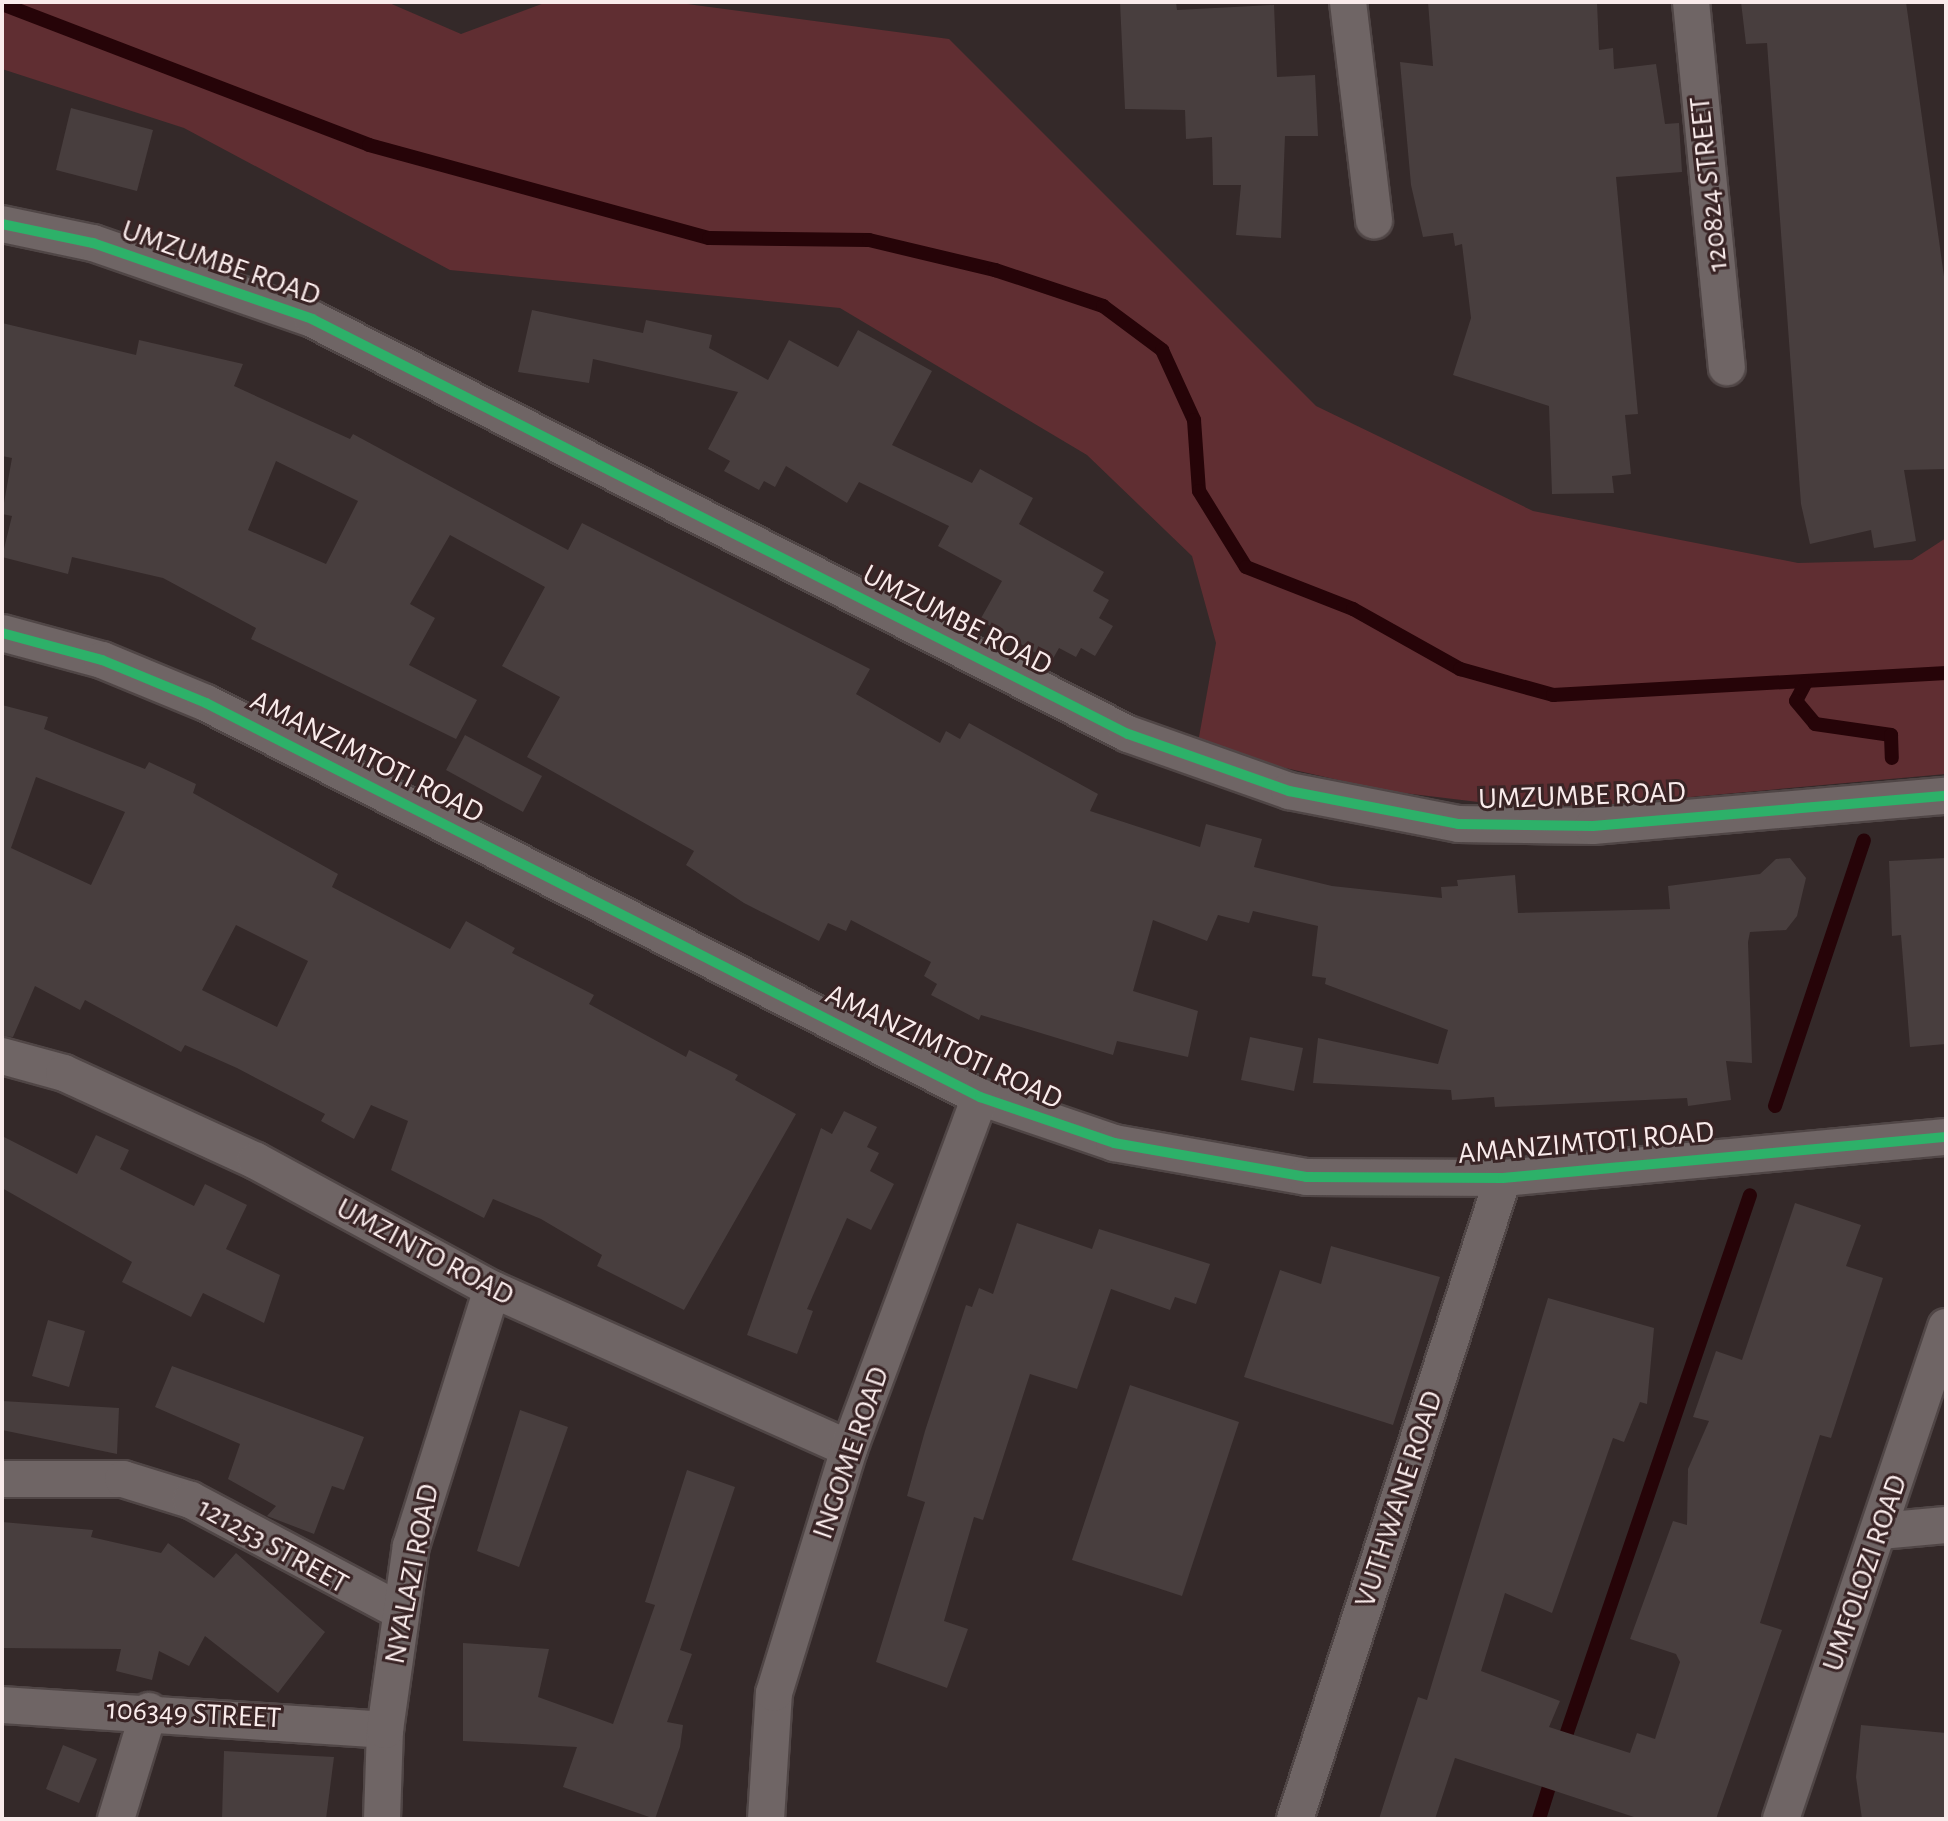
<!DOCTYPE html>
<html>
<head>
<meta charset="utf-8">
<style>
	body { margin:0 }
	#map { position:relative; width:1948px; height:1821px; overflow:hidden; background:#342929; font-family:"Alegreya Sans",sans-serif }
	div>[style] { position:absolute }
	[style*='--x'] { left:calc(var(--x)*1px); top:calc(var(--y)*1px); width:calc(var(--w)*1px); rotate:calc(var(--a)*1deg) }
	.green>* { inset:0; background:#602e32 }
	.stream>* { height:14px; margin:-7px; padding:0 7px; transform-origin:7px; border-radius:7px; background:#260408 }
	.building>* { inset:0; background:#483e3e }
	.roads { filter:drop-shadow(2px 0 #504646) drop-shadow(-2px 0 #504646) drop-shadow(0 2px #504646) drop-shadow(0 -2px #504646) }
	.minor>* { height:36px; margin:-18px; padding:0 18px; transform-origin:18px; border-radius:18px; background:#6f6565 }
	.cycleway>* { height:10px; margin:-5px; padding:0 5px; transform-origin:5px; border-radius:5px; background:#2db169 }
	span { translate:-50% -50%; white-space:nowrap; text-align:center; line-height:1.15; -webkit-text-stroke:6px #392425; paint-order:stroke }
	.street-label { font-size:30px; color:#f9ebeb }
	.frame { position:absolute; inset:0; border:4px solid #f9ebeb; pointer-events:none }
</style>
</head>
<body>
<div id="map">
	<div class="green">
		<div style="clip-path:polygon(2px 2px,387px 2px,461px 34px,547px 2px,672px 2px,949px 39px,1316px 406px,1533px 511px,1798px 563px,1912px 560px,1946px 538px,1946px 774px,1545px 810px,1387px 791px,1197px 748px,1216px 643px,1192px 556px,1087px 455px,840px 308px,450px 270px,184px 128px,2px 69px)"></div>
	</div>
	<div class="stream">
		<div style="--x:2;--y:4;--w:393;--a:21"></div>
		<div style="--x:369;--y:145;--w:352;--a:15.3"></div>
		<div style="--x:709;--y:238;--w:160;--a:0.7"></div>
		<div style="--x:869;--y:240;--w:130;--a:13.4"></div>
		<div style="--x:995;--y:270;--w:114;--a:18.4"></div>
		<div style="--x:1103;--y:306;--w:74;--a:36.7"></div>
		<div style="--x:1162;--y:350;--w:77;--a:65.4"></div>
		<div style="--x:1194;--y:420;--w:71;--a:86"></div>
		<div style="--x:1199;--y:491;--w:89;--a:58.3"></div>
		<div style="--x:1246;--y:567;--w:115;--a:21.4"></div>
		<div style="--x:1353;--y:609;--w:123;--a:29.3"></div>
		<div style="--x:1460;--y:669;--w:97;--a:15.6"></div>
		<div style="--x:1553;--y:695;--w:394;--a:-3.2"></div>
		<div style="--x:1805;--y:684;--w:19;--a:118"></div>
		<div style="--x:1796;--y:701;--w:30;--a:50"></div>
		<div style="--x:1815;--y:724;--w:77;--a:8.2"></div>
		<div style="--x:1891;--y:735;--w:23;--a:88"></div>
		<div style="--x:1775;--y:1106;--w:280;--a:-71.5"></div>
		<div style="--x:1561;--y:1750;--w:586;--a:-71.19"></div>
		<div style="--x:1539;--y:1819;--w:47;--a:-72.7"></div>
	</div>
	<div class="building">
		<div style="clip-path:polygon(1120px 2px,1176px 2px,1177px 10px,1274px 5px,1277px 77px,1315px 75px,1318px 136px,1285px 136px,1281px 238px,1236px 235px,1241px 185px,1213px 185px,1212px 137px,1186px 139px,1185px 110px,1125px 109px)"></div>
		<div style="clip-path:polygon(1428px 2px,1597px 2px,1599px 50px,1613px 48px,1614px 69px,1656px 64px,1665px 124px,1679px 123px,1682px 172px,1616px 177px,1638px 414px,1625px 415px,1631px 474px,1612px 476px,1614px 493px,1552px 494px,1549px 406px,1453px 375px,1471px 318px,1462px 244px,1455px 246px,1453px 233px,1423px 237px,1411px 185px,1400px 62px,1433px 66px)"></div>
		<div style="clip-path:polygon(1741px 2px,1906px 2px,1946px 291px,1946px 469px,1904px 470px,1916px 541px,1874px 548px,1871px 530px,1810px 544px,1801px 504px,1767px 43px,1746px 44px)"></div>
		<div style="clip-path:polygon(71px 108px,153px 130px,137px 191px,56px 170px)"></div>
		<div style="clip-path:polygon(532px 310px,643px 333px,646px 320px,712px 335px,709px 348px,768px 380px,789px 340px,838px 367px,858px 330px,932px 371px,892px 445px,972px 483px,980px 469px,1033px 498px,1019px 524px,1104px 572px,1093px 591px,1109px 600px,1099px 618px,1113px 626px,1095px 656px,1081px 648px,1076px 657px,1059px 648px,1051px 662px,980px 620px,1002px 581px,938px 546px,949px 526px,859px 482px,847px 503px,786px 466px,775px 487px,764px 481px,759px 490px,724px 471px,730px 461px,708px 449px,738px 392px,593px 359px,589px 383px,518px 372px)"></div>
		<div style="clip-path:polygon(evenodd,2px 323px,136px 355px,139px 340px,243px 364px,234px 386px,350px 439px,353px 434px,568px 550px,582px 523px,870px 669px,856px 694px,940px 743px,946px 731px,960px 739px,969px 723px,1098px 794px,1090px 811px,1200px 847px,1206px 824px,1262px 839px,1254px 867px,1332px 886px,1442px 898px,1441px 887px,1458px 886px,1457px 880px,1515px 875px,1518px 913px,1670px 909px,1668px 886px,1760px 874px,1776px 859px,1790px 858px,1806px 878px,1797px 916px,1786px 930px,1750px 932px,1748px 942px,1752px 1063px,1726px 1061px,1731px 1100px,1688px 1106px,1687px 1098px,1495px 1107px,1494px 1097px,1452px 1100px,1451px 1090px,1313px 1083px,1318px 1038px,1438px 1064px,1448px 1030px,1325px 984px,1326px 978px,1312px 976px,1318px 926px,1253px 911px,1249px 923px,1218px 915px,1207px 941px,1153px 920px,1133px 991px,1198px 1011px,1188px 1057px,1117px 1041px,1113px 1055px,981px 1015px,979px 1020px,931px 995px,937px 984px,924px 976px,931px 962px,851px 920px,846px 931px,828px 923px,819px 941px,744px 903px,686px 865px,694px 851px,527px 757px,560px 697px,502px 666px,545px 587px,450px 535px,410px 604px,435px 618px,409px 665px,477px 700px,456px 739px,251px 639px,256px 628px,163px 578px,72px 557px,68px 574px,2px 557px,12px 516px,2px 514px,12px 458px,2px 456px,2px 323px,276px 461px,358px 501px,326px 564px,248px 530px,276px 461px)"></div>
		<div style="clip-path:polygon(evenodd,2px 705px,48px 717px,44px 729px,145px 769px,149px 762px,196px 784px,193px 793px,338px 874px,332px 887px,450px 949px,466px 921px,515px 948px,512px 953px,594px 995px,589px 1004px,686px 1057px,689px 1050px,738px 1075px,735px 1080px,796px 1114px,684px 1310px,597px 1266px,602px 1255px,541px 1219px,493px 1199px,484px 1218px,391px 1170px,408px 1121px,371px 1105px,354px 1139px,321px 1121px,325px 1114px,237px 1068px,185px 1045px,181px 1052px,85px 1000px,80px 1010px,35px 986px,13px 1037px,2px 1036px,2px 705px,36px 777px,125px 812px,91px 885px,11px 848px,36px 777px,2px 705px,236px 925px,308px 961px,277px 1027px,202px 990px,236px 925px)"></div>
		<div style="clip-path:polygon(465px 735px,542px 776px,523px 812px,446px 770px)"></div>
		<div style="clip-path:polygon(1946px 858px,1946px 1044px,1910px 1047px,1901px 935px,1892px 936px,1889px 861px)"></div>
		<div style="clip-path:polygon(1250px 1037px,1303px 1048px,1294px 1091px,1241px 1080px)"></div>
		<div style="clip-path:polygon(844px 1111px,877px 1127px,867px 1147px,879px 1153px,870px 1171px,894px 1184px,871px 1230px,847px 1218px,807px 1309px,813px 1311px,797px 1354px,747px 1335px,821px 1128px,832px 1134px)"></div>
		<div style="clip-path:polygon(96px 1135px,129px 1150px,120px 1169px,194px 1206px,205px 1184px,247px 1205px,226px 1249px,280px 1275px,264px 1323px,203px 1293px,191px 1317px,122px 1282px,132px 1262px,2px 1188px,2px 1136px,77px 1174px)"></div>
		<div style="clip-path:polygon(1795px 1203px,1861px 1225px,1846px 1266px,1883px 1278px,1831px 1438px,1820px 1435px,1760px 1623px,1782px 1630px,1716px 1819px,1640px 1819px,1455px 1758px,1435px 1819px,1379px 1819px,1418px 1697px,1427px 1700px,1548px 1298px,1654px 1328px,1647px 1404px,1640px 1402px,1624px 1442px,1613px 1438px,1552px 1613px,1505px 1593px,1481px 1671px,1560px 1701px,1549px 1727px,1630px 1753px,1637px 1733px,1655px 1739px,1680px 1662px,1676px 1654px,1630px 1639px,1673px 1521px,1687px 1525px,1688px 1469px,1709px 1421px,1693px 1417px,1716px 1351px,1742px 1360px)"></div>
		<div style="clip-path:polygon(1017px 1223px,1092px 1249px,1099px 1229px,1210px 1264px,1196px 1304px,1175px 1297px,1170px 1310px,1111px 1289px,1077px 1389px,1030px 1374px,983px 1520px,974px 1517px,944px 1621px,968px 1629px,947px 1688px,876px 1662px,925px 1502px,907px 1496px,925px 1431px,966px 1305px,972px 1307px,979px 1288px,993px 1294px)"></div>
		<div style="clip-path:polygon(1331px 1246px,1440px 1277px,1393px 1425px,1244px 1377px,1280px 1270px,1321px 1284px)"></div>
		<div style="clip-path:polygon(48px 1320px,85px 1331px,69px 1387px,32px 1376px)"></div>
		<div style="clip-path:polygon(172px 1366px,364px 1437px,344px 1490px,332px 1486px,314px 1534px,267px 1516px,276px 1506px,228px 1479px,240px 1444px,155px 1407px)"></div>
		<div style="clip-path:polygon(1130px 1385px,1239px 1422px,1182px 1596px,1072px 1560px)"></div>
		<div style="clip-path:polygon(2px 1401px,119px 1408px,117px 1454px,2px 1430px)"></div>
		<div style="clip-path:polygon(520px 1410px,568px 1427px,519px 1567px,477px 1551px)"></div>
		<div style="clip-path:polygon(687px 1470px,735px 1487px,680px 1650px,692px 1654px,667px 1722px,683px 1725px,680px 1747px,655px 1819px,563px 1787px,577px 1747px,463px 1741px,463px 1643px,549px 1649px,538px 1697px,613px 1724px,655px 1605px,645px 1602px)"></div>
		<div style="clip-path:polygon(2px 1522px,93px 1530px,91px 1537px,161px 1553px,168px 1543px,214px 1578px,236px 1553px,325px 1632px,278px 1693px,205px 1636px,189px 1666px,159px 1651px,152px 1680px,116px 1671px,121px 1649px,2px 1648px)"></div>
		<div style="clip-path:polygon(1861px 1725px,1946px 1733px,1946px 1819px,1862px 1819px,1856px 1777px)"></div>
		<div style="clip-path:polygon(63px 1745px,97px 1759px,79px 1803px,46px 1789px)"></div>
		<div style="clip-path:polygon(224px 1751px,334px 1757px,326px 1819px,222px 1819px)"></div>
	</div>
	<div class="roads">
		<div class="minor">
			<div style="--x:1348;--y:2;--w:220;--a:83.2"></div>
			<div style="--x:1691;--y:2;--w:367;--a:84.4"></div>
			<div style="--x:2;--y:224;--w:93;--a:11.8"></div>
			<div style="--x:93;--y:243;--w:232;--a:19.1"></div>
			<div style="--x:312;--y:319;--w:915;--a:26.96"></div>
			<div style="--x:1128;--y:734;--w:171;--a:19.5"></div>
			<div style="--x:1289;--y:791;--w:172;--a:11"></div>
			<div style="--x:1458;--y:824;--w:135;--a:0.8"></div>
			<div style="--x:1593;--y:826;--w:354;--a:-4.9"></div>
			<div style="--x:2;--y:633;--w:104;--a:15.1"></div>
			<div style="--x:102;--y:660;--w:113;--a:22.5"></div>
			<div style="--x:206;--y:703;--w:869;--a:26.98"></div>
			<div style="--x:980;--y:1097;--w:142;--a:18.9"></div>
			<div style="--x:1114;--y:1143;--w:195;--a:10"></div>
			<div style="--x:1306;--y:1177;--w:197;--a:0.3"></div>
			<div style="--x:1503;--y:1178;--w:445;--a:-5.3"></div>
			<div style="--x:2;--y:1056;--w:64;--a:15.3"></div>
			<div style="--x:64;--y:1073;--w:211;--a:24.6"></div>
			<div style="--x:256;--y:1161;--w:268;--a:28.5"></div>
			<div style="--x:492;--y:1289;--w:391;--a:24.1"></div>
			<div style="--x:2;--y:1479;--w:121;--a:0"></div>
			<div style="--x:123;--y:1479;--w:71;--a:17.2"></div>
			<div style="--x:191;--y:1500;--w:237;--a:28"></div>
			<div style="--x:1880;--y:1531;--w:66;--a:-5.2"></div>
			<div style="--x:2;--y:1705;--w:384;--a:3.7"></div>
			<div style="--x:116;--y:1819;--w:113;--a:-73"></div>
			<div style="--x:382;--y:1819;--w:89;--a:-88.1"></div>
			<div style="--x:385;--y:1730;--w:186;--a:-82"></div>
			<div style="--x:411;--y:1546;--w:269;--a:-72.5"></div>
			<div style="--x:766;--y:1819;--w:126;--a:-86.4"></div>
			<div style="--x:774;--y:1693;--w:255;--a:-72.9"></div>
			<div style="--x:849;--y:1449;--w:376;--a:-69.6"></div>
			<div style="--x:1295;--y:1819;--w:674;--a:-72.02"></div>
			<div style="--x:1781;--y:1819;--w:519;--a:-71.46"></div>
		</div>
	</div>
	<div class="cycleway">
		<div style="--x:2;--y:224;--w:93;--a:11.8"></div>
		<div style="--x:93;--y:243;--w:232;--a:19.1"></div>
		<div style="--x:312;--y:319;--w:915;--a:26.96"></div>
		<div style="--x:1128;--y:734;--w:171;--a:19.5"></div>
		<div style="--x:1289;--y:791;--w:172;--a:11"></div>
		<div style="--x:1458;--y:824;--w:135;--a:0.8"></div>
		<div style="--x:1593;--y:826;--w:354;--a:-4.9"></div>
		<div style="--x:2;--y:633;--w:104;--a:15.1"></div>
		<div style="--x:102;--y:660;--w:113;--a:22.5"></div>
		<div style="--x:206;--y:703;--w:869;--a:26.98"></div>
		<div style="--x:980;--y:1097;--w:142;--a:18.9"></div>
		<div style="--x:1114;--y:1143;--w:195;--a:10"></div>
		<div style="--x:1306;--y:1177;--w:197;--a:0.3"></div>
		<div style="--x:1503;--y:1178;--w:445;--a:-5.3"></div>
	</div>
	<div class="street-label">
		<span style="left:1709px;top:184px;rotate:-96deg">120824 STREET</span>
		<span style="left:221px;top:263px;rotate:19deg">UMZUMBE ROAD</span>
		<span style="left:957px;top:620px;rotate:27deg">UMZUMBE ROAD</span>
		<span style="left:367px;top:757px;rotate:27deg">AMANZIMTOTI ROAD</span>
		<span style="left:1582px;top:796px;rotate:-2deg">UMZUMBE ROAD</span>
		<span style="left:944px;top:1047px;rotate:25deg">AMANZIMTOTI ROAD</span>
		<span style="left:1586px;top:1143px;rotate:-5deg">AMANZIMTOTI ROAD</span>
		<span style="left:425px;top:1252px;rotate:28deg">UMZINTO ROAD</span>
		<span style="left:851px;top:1453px;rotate:-71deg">INGOME ROAD</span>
		<span style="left:1399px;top:1499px;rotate:-72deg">VUTHWANE ROAD</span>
		<span style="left:273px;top:1546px;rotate:29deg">121253 STREET</span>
		<span style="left:1865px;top:1573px;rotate:-71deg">UMFOLOZI ROAD</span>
		<span style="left:412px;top:1574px;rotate:-79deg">NYALAZI ROAD</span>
		<span style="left:194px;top:1714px;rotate:3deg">106349 STREET</span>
	</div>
	<div class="frame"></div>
</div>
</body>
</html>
